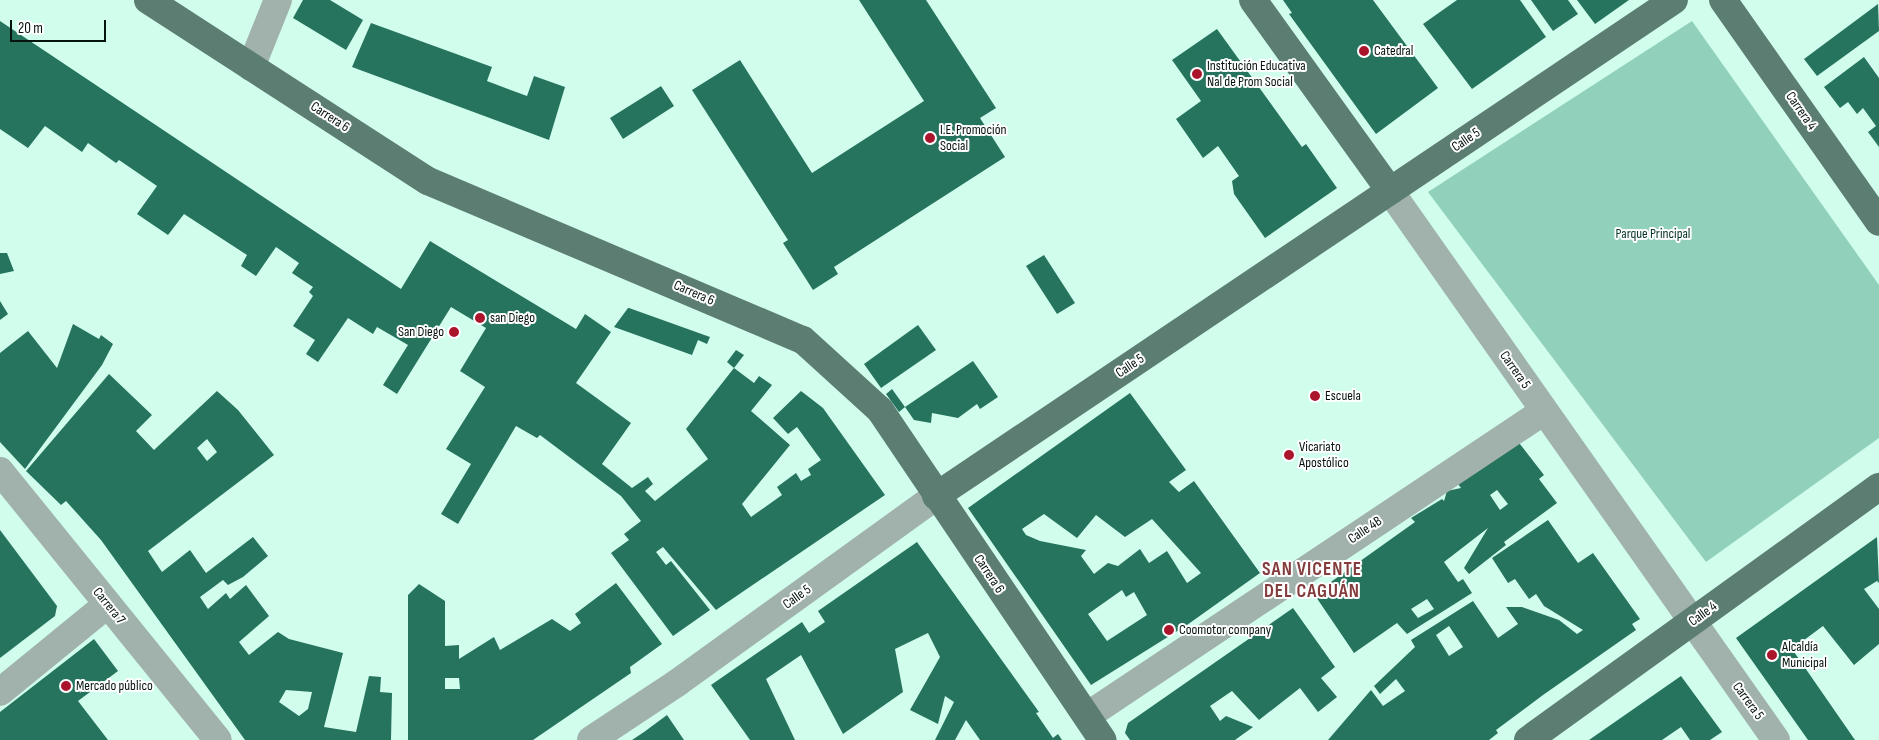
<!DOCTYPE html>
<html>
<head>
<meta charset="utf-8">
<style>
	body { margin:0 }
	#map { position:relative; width:1879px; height:740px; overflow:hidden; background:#d1fded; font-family:"Sofia Sans Condensed",sans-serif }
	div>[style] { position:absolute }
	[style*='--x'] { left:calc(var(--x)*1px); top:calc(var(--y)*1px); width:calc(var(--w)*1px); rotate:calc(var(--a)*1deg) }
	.green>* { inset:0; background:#91d1bb }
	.building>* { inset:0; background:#26745e }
	.minor>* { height:28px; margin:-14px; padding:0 14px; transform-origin:14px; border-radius:14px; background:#a0b2ab }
	.major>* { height:28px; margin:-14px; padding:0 14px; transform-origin:14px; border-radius:14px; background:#5c7d71 }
	.dots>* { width:14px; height:14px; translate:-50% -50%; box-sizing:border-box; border:2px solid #fff; border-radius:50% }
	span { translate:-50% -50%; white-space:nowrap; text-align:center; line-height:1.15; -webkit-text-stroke:4px #fff; paint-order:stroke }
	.poi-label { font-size:14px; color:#05140f }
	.left { translate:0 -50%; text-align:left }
	.right { translate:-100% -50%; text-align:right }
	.street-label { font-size:14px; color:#05140f }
	.park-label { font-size:14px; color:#033226 }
	.district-label { font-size:19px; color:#853c3d; font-weight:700; letter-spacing:1px }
	.scale { position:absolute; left:10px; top:20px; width:96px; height:22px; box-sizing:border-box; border:2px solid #05140f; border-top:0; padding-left:6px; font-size:15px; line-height:18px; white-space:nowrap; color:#05140f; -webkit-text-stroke:4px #fff; paint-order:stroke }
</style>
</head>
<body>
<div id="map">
	<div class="green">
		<div style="clip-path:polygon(1692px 21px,1879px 285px,1879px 438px,1706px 562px,1428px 192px)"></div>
	</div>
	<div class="building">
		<div style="clip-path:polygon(303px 0,330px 0,363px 20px,346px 50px,293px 18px)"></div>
		<div style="clip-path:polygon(859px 0,926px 0,996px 108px,980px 118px,1005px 157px,834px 267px,838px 274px,813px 290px,783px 243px,788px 240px,692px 90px,740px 60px,812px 173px,924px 101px)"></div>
		<div style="clip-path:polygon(1283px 0,1373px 0,1438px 88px,1376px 134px,1289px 14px,1292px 13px)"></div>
		<div style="clip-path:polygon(1457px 0,1520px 0,1546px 37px,1472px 89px,1423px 24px)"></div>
		<div style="clip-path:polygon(1531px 0,1568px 0,1578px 14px,1553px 31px)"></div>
		<div style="clip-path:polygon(1577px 0,1629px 0,1595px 24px)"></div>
		<div style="clip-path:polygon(1878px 4px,1879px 31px,1817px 76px,1804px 59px)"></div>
		<div style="clip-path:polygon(0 21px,401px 289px,430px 241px,576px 329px,585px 314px,611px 332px,576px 383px,631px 423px,602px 464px,632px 488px,648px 477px,653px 484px,645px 491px,655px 501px,708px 459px,686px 429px,734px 368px,754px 383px,759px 376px,772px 385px,751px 411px,790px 445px,742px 504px,751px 517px,782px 495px,777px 487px,796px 473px,801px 481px,811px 475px,808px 469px,821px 460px,797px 427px,788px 434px,773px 418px,801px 391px,823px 408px,885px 495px,716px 610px,663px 547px,656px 552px,666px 565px,671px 561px,710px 610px,673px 636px,611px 553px,629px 540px,624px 534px,641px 521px,621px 496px,540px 435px,537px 438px,516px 426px,458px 524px,441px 514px,471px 464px,446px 449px,485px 387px,460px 371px,486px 328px,451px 307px,397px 394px,383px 385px,408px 345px,377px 327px,373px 334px,348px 318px,318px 362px,306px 354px,315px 340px,293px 326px,313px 296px,309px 292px,313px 287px,292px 273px,299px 263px,276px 247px,256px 276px,241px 266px,247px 255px,184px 214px,168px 235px,137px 214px,157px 186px,119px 160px,116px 163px,88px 143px,82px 152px,45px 126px,28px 148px,0 129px)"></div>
		<div style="clip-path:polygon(371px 23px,492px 67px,487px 81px,527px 96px,534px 76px,565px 87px,549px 140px,352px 67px)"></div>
		<div style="clip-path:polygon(1217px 29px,1302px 147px,1306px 144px,1337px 188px,1265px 238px,1234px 194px,1232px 181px,1239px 176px,1218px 146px,1203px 158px,1176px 119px,1201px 101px,1172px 60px)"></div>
		<div style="clip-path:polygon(1864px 57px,1879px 78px,1879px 147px,1868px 132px,1876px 126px,1863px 108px,1857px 114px,1848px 102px,1840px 108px,1824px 87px)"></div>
		<div style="clip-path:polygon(661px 86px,674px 106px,623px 139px,610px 118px)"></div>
		<div style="clip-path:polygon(0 253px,7px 253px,14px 271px,0 274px)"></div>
		<div style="clip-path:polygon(1044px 255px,1075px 303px,1057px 314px,1026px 266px)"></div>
		<div style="clip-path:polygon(0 301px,8px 314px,0 320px)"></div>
		<div style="clip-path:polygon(628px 308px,629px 308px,710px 337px,707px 344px,698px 340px,692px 355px,614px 327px)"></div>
		<div style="clip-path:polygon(73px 324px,99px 339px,101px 335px,113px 344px,102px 365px,25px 469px,0 442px,0 353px,28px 331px,57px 368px)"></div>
		<div style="clip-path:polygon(918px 325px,936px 350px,881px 388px,864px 364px)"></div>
		<div style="clip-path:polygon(736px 350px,744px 355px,734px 368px,727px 362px)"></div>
		<div style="clip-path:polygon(973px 361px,998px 397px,980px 409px,977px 404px,958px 418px,932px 413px,931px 423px,914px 420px,905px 407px,899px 412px,886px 394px,892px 389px,905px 407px)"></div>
		<div style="clip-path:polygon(evenodd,109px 374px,152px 415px,136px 431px,154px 450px,217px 391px,238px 410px,274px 455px,148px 551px,162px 572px,190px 550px,206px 573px,253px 537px,268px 556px,243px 577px,228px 585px,223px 580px,200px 597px,208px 609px,226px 593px,230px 599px,246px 585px,269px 616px,239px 642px,249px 655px,278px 632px,289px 639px,343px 653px,324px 727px,356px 732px,369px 676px,381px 677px,380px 692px,392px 693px,391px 740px,245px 740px,101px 540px,66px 501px,61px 505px,26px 471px,109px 374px,207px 439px,217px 452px,207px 461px,197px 448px,207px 439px,109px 374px,286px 690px,312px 692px,308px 709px,299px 716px,279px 702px,286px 690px)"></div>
		<div style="clip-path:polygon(evenodd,1130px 393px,1186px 470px,1169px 482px,1179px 492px,1194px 481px,1260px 573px,1187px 625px,1091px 685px,968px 508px,1130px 393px,1044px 514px,1077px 538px,1096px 515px,1125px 537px,1152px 519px,1201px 573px,1187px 583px,1167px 551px,1149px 563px,1140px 549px,1118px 566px,1108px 563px,1094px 574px,1081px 556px,1086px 550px,1040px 541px,1026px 535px,1022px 529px,1044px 514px,1130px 393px,1122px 590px,1126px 597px,1134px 592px,1147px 615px,1107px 641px,1088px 614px,1122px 590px)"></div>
		<div style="clip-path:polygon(evenodd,1516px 439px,1544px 475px,1539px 479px,1557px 503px,1504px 542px,1506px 545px,1469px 574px,1464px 568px,1488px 528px,1444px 562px,1458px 582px,1463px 579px,1472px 593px,1407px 634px,1397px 623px,1354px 653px,1314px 594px,1415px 522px,1411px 518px,1442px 499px,1444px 501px,1447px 491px,1461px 488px,1458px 484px,1516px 439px,1497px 490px,1508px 504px,1500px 510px,1490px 495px,1497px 490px,1516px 439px,1427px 599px,1434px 609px,1418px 618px,1411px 609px,1427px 599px)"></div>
		<div style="clip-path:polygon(evenodd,1548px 520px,1578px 563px,1593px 553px,1640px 619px,1632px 624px,1636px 630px,1543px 695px,1496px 730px,1498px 733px,1489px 740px,1328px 740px,1371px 690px,1383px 706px,1405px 691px,1396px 679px,1380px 694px,1374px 686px,1415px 647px,1411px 640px,1473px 601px,1498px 638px,1518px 624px,1506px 607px,1522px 607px,1559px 620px,1577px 634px,1583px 630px,1544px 606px,1536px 594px,1529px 599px,1515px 579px,1508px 583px,1492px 558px,1548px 520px,1449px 626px,1463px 647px,1449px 656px,1436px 635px,1449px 626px)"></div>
		<div style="clip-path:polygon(0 530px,57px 606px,55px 616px,0 658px)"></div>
		<div style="clip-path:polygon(1877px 537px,1879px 583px,1877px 581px,1864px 589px,1879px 609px,1879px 644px,1854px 665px,1823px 626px,1792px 649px,1855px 740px,1808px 740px,1736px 638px)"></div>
		<div style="clip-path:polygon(917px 542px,1039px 712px,1036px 713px,1053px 738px,1058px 734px,1062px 740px,980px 740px,966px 720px,955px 740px,935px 740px,954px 702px,945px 696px,938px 724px,910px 710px,940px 657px,928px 633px,895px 649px,903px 692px,843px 734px,801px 655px,766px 679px,795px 740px,750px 740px,711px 685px,802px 622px,809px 633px,825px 622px,818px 611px)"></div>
		<div style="clip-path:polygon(evenodd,616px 583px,662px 644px,630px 667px,631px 673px,533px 740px,408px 740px,408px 595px,419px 584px,445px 601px,445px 646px,459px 645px,459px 659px,494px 637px,500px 650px,552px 619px,570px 631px,581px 623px,575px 614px,616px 583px,445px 678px,459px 678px,460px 689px,445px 689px,445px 678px)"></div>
		<div style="clip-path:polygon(1293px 608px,1335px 667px,1321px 678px,1337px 697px,1318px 712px,1300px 688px,1259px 720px,1232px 691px,1210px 706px,1220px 721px,1226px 716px,1253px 727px,1235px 740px,1130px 740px,1125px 733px,1128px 723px)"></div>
		<div style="clip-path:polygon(94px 639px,118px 671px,78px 701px,108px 740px,0 740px,0 712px)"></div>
		<div style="clip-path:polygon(1681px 676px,1722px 732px,1710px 740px,1690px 740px,1681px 727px,1662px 740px,1589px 740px)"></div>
		<div style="clip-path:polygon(667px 715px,684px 740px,632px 740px,644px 732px)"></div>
	</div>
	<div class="minor">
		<div style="--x:251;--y:67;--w:72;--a:-68.1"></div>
		<div style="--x:1390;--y:191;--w:671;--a:54.89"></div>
		<div style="--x:0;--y:471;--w:346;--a:51"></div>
		<div style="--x:0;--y:692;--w:139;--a:-39.2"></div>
		<div style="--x:1087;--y:716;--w:549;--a:-33.72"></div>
		<div style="--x:591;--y:740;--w:103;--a:-33.5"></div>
		<div style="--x:677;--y:683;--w:319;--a:-35.8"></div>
	</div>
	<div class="major">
		<div style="--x:148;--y:0;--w:333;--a:32.9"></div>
		<div style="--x:428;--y:181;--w:407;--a:23"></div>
		<div style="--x:803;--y:340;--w:104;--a:42.3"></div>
		<div style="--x:880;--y:410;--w:398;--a:56"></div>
		<div style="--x:1253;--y:0;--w:235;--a:54.3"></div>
		<div style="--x:1723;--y:0;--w:271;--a:54.9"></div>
		<div style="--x:936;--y:496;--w:889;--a:-33.9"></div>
		<div style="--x:1528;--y:740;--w:433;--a:-35.8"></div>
	</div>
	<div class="dots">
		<div style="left:1364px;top:51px;background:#ab152c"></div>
		<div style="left:1197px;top:74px;background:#ab152c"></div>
		<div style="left:930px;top:138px;background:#ab152c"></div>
		<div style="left:480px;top:318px;background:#ab152c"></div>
		<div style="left:454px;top:332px;background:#ab152c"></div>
		<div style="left:1315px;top:396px;background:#ab152c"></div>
		<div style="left:1289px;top:455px;background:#ab152c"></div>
		<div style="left:1169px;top:630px;background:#ab152c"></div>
		<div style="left:1772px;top:655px;background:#ab152c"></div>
		<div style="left:66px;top:686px;background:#ab152c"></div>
	</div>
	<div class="poi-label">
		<span class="left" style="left:1374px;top:51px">Catedral</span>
		<span class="left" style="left:1207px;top:74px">Institución Educativa<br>Nal de Prom Social</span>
		<span class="left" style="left:940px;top:138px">I.E. Promoción<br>Social</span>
		<span class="left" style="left:490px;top:318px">san Diego</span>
		<span class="right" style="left:444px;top:332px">San Diego</span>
		<span class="left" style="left:1325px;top:396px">Escuela</span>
		<span class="left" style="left:1299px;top:455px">Vicariato<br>Apostólico</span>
		<span class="left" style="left:1179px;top:630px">Coomotor company</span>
		<span class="left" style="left:1782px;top:655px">Alcaldía<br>Municipal</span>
		<span class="left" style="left:76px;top:686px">Mercado público</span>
	</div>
	<div class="street-label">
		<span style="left:1801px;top:111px;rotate:55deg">Carrera 4</span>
		<span style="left:330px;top:117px;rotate:33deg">Carrera 6</span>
		<span style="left:1466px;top:140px;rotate:-34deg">Calle 5</span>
		<span style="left:694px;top:293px;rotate:23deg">Carrera 6</span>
		<span style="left:1130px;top:366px;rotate:-34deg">Calle 5</span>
		<span style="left:1515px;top:370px;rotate:55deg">Carrera 5</span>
		<span style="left:1365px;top:530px;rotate:-34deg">Calle 4B</span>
		<span style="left:989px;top:574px;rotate:56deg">Carrera 6</span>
		<span style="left:797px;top:597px;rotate:-36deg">Calle 5</span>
		<span style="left:109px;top:606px;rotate:51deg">Carrera 7</span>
		<span style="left:1703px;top:614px;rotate:-36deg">Calle 4</span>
		<span style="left:1748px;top:701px;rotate:54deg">Carrera 5</span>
	</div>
	<div class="park-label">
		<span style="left:1653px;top:234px">Parque Principal</span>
	</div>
	<div class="district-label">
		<span style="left:1312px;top:581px">SAN VICENTE<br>DEL CAGUÁN</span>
	</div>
	<div class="scale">20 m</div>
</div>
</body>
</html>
